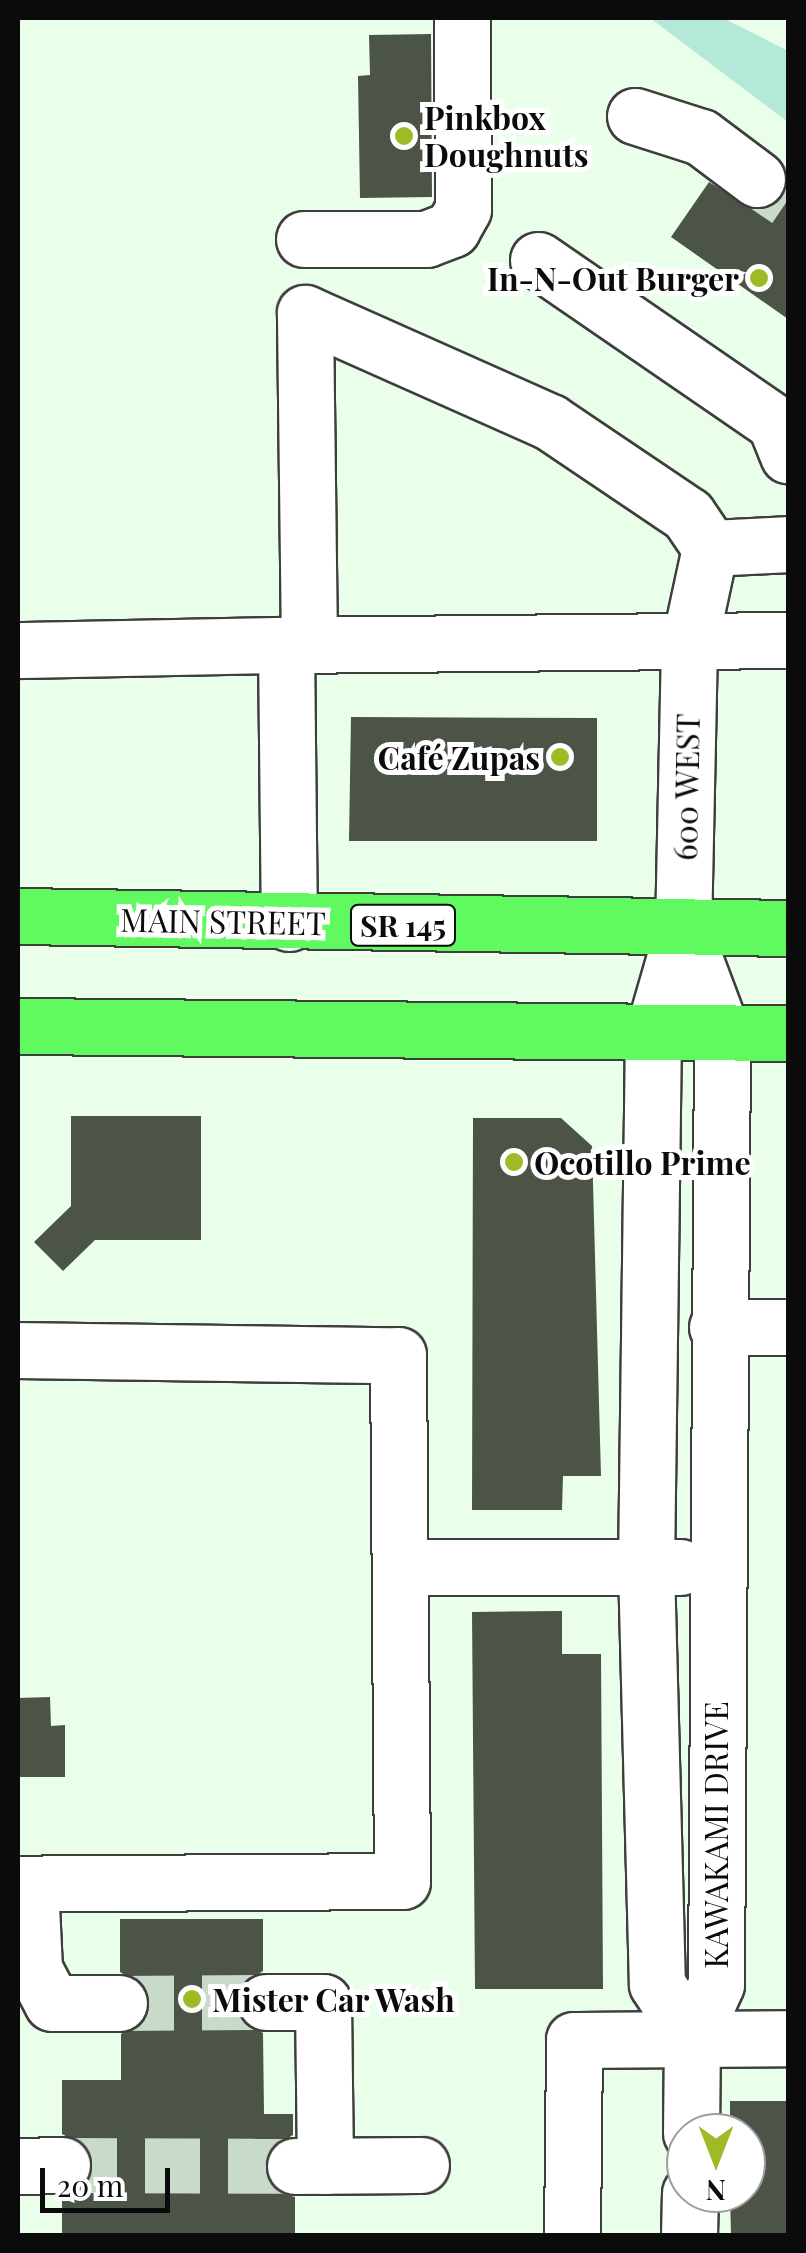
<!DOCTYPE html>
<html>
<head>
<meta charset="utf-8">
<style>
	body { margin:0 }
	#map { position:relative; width:806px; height:2253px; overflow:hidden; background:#e9ffea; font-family:"Playfair Display",serif }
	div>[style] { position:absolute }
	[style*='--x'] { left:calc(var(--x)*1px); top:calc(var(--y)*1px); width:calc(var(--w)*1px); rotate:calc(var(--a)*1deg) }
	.green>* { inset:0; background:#b4e8d9 }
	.building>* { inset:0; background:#4c5347 }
	.minor-tunnel>* { height:55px; margin-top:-27.5px; transform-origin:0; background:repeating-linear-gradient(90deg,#c8dac9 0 55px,transparent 0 83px) }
	.roads { filter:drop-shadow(2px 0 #3e3e3e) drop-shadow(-2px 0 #3e3e3e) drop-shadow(0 2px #3e3e3e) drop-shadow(0 -2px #3e3e3e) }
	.minor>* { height:55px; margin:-27.5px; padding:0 27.5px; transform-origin:27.5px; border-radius:27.5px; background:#fff }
	.major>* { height:55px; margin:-27.5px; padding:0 27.5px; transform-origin:27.5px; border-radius:27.5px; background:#60f95f }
	.dots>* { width:28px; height:28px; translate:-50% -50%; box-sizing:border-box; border:5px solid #fff; border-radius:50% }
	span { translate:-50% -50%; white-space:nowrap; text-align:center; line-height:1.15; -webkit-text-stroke:10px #fff; paint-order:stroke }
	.shield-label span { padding:2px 8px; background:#fff; border:2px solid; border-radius:8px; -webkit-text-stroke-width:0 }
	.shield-label { font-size:30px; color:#0b0b0b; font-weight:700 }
	.poi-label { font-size:32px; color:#0b0b0b; font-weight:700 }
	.left { translate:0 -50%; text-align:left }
	.right { translate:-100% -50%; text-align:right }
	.street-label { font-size:32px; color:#0b0b0b }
	.frame { position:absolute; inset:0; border:20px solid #0b0b0b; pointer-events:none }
	.north { position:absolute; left:666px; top:2113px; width:100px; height:100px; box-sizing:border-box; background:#fff; border:2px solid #9d9d9d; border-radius:50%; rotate:180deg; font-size:28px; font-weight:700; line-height:40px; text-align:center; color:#0b0b0b }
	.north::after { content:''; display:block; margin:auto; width:35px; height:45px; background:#9eba24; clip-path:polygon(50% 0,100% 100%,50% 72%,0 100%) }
	.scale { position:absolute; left:40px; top:2168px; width:130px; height:45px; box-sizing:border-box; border:5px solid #0b0b0b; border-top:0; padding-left:12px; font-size:30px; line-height:35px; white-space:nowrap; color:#0b0b0b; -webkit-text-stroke:8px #fff; paint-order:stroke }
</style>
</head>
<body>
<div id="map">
	<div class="green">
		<div style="clip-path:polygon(650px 18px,723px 18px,788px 51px,788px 122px)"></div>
	</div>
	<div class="building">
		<div style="clip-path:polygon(431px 34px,432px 197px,360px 198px,358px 76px,370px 75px,369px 35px)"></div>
		<div style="clip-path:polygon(788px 180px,788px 319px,671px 237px,709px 182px,754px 210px,781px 198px)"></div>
		<div style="clip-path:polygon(351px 717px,597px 718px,597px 841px,349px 841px)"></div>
		<div style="clip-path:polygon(71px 1116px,201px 1116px,201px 1240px,95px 1240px,63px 1271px,34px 1242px,71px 1206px)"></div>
		<div style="clip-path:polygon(473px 1118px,561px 1118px,592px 1146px,601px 1476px,563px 1476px,562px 1510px,472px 1510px)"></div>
		<div style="clip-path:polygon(562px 1611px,562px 1654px,601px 1654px,603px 1989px,475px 1989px,472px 1612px)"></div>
		<div style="clip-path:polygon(50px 1697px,51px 1726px,65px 1725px,65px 1777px,18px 1777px,18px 1698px)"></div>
		<div style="clip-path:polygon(120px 1919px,263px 1919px,263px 1971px,240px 1986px,235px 2003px,240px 2018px,263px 2033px,264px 2114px,293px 2114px,293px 2135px,268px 2150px,264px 2167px,279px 2193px,295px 2197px,295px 2236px,62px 2236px,62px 2196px,79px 2191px,93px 2165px,88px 2148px,62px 2134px,62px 2080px,121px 2080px,121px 2034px,145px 2019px,150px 2004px,145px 1987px,120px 1972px)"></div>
		<div style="clip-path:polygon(730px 2101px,788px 2101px,788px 2236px,731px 2236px,730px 2193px,746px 2193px,746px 2133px,730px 2133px)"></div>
	</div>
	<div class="minor-tunnel">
		<div style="--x:757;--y:179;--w:37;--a:34"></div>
		<div style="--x:119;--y:2003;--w:147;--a:-0.4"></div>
		<div style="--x:62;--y:2165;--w:233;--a:0.2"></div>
	</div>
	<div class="roads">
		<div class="minor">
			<div style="--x:635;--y:116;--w:69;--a:17.7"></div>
			<div style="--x:701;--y:137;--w:70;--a:36.9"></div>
			<div style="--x:304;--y:239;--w:122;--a:0"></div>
			<div style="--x:426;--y:239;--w:28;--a:-21"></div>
			<div style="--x:452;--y:229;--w:23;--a:-61"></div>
			<div style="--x:463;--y:209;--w:191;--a:-90.3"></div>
			<div style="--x:538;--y:260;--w:288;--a:34.5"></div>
			<div style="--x:775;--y:423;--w:35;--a:68"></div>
			<div style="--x:710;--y:548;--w:78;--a:-2.9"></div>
			<div style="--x:286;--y:645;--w:502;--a:-0.57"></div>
			<div style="--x:309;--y:645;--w:332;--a:-90.7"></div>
			<div style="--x:305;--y:313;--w:268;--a:24"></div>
			<div style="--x:550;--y:422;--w:166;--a:34"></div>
			<div style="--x:688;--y:515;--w:40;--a:56"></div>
			<div style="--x:710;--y:548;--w:99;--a:102.2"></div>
			<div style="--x:689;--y:645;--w:284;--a:91.2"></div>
			<div style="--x:683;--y:929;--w:108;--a:106.1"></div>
			<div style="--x:653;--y:1033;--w:534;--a:90.75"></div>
			<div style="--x:646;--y:1567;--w:417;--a:88.5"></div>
			<div style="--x:657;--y:1984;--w:64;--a:57.1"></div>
			<div style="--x:18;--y:650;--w:268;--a:-1.1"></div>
			<div style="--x:286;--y:645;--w:278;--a:89.4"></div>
			<div style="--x:683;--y:929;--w:111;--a:69.4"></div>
			<div style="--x:722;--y:1033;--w:951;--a:90.36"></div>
			<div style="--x:716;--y:1984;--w:59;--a:114"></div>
			<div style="--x:692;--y:2038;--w:95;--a:90.6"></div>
			<div style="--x:717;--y:1327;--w:71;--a:0"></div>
			<div style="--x:18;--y:1350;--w:380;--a:0.8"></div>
			<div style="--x:398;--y:1355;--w:526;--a:89.56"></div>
			<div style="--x:402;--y:1881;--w:384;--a:179.6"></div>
			<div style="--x:400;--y:1567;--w:280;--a:0"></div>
			<div style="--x:30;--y:1884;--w:85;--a:87.3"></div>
			<div style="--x:34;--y:1969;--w:38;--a:62"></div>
			<div style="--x:52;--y:2003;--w:67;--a:0"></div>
			<div style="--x:266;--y:2002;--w:57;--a:0"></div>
			<div style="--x:323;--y:2002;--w:164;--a:89.3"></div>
			<div style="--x:18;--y:2166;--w:44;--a:-1.3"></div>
			<div style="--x:295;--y:2166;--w:126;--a:-0.5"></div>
			<div style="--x:572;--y:2236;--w:196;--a:-89.4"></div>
			<div style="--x:574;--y:2040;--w:214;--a:-0.5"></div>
			<div style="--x:689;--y:2236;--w:43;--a:-88.7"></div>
		</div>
		<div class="major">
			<div style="--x:18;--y:916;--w:770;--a:0.89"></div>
			<div style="--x:18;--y:1026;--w:770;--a:0.52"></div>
		</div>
	</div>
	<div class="dots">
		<div style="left:404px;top:136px;background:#9eba24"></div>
		<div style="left:759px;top:278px;background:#9eba24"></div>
		<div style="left:560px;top:757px;background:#9eba24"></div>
		<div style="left:514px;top:1162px;background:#9eba24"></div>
		<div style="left:192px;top:1999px;background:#9eba24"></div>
	</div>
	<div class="shield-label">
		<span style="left:403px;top:925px">SR 145</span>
	</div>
	<div class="poi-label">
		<span class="left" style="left:424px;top:136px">Pinkbox<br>Doughnuts</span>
		<span class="right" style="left:739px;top:278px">In-N-Out Burger</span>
		<span class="right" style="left:540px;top:757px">Café Zupas</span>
		<span class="left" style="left:534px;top:1162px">Ocotillo Prime</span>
		<span class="left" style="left:212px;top:1999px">Mister Car Wash</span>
	</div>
	<div class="street-label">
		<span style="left:686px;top:787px;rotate:-89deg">600 WEST</span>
		<span style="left:223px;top:921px;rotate:1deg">MAIN STREET</span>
		<span style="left:715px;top:1835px;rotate:-90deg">KAWAKAMI DRIVE</span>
	</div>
	<div class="frame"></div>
	<div class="north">N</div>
	<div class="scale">20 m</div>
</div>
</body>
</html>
